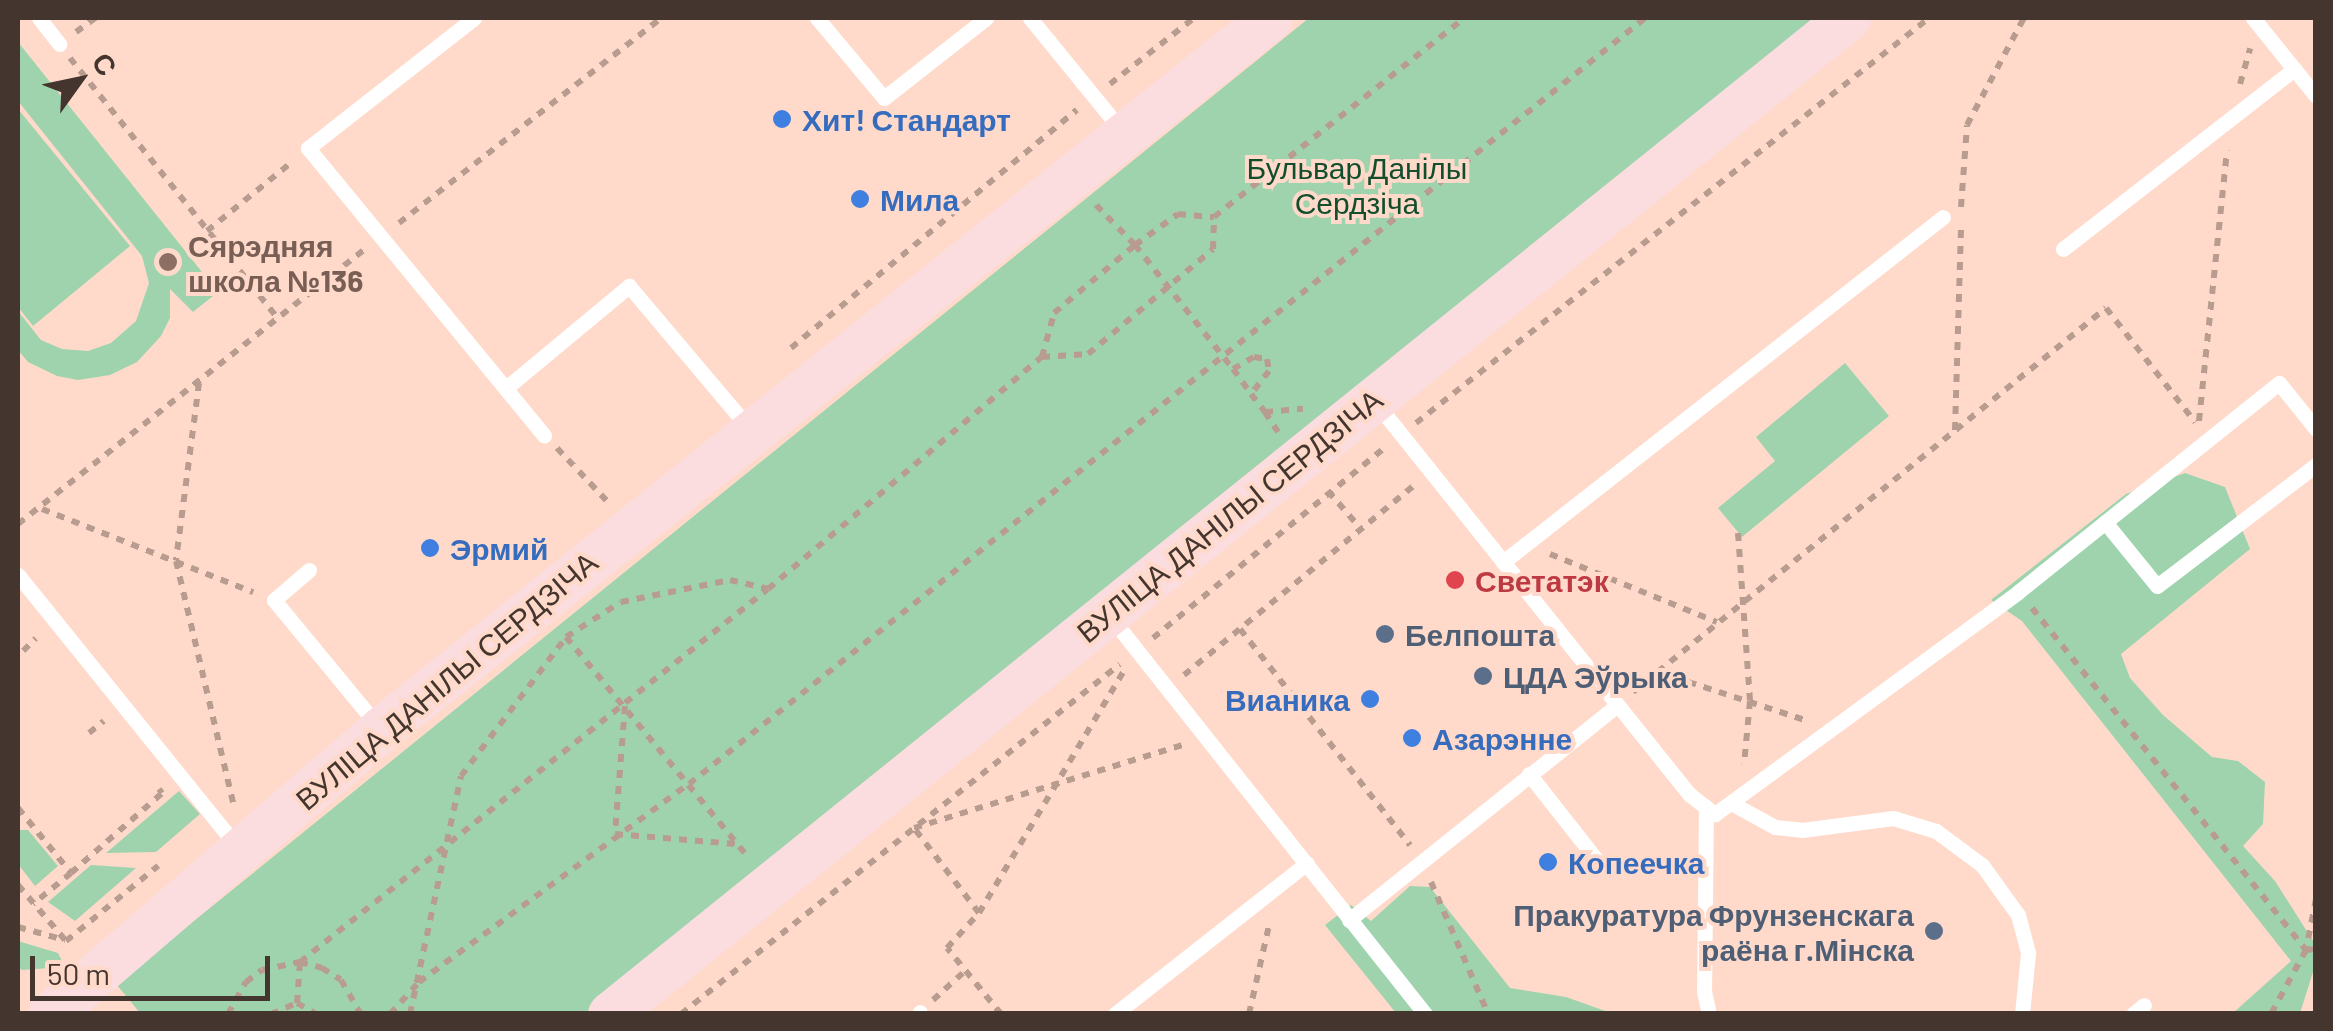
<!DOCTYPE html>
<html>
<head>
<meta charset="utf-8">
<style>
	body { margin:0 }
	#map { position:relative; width:2333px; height:1031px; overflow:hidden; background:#ffdaca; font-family:Barlow,sans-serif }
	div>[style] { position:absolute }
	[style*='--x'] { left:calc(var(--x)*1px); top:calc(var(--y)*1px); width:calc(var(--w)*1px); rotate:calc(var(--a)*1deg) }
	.green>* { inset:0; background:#9fd3ae }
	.path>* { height:6px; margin-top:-3px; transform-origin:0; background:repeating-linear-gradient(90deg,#b89c8f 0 8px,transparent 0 16px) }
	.lane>* { height:15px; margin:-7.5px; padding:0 7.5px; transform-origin:7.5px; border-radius:7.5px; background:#fff }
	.secondary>* { height:45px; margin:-22.5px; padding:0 22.5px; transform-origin:22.5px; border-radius:22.5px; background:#fbdcdf }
	.dots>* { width:28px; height:28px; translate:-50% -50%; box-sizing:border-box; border:5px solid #ffdaca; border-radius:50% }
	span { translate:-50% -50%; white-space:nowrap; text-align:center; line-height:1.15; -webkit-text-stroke:8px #ffdaca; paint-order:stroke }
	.shop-label { font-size:30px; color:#366cbe; font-weight:700 }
	.left { translate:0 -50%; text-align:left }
	.right { translate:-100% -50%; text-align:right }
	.park-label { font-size:30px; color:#124e2c }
	.education-label { font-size:30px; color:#785e54; font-weight:700 }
	.street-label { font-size:30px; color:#44362f }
	.health-label { font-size:30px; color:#be3a42; font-weight:700 }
	.service-label { font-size:30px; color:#4e5e75; font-weight:700 }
	.frame { position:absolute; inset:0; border:20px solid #44362f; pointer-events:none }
	.north { position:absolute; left:30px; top:30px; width:100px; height:100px; -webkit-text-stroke:8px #ffdaca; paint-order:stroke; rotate:57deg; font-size:28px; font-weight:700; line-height:40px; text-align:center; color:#44362f }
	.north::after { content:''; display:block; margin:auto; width:35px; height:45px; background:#44362f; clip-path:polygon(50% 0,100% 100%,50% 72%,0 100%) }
	.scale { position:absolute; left:30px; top:956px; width:240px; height:45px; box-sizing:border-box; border:5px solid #44362f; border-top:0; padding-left:12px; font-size:30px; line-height:35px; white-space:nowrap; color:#44362f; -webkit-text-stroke:8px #ffdaca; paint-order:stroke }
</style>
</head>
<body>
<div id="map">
	<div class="green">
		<div style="clip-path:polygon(1309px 18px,1822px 18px,1274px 454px,585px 1013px,140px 1013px,116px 984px)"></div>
		<div style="clip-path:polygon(18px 42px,218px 292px,193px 312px,170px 289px,170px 318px,161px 336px,137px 362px,110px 375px,78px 380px,57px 376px,28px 362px,18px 350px,18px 311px,41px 340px,62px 349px,88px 351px,111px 343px,136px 321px,149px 283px,142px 256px,18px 101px)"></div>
		<div style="clip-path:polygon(18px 109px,130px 246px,33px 326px,18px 307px)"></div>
		<div style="clip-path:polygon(1845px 363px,1889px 416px,1742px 537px,1718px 508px,1775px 461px,1756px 437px)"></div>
		<div style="clip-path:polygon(2185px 473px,2225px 487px,2250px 549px,2121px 654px,2130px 678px,2163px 715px,2212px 757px,2238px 761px,2265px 782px,2263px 824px,2243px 846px,2275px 881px,2315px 944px,2315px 966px,2300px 1013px,2233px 1013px,2291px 961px,2022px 621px,1991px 600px,2126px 494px)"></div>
		<div style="clip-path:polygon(179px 791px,200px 814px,156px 852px,106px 853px)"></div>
		<div style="clip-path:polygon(18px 830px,28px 830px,58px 866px,35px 886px,18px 864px)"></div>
		<div style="clip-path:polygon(91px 865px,136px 868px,75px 921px,48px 902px)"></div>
		<div style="clip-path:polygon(1410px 886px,1430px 887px,1510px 988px,1566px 997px,1611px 1013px,1396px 1013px,1325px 925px,1351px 905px,1371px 921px)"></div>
		<div style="clip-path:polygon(18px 941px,58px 953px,65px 967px,22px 970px,18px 967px)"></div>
	</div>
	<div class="path">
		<div style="--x:76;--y:32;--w:24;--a:-36"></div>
		<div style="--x:70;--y:58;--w:334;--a:51.4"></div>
		<div style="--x:1110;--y:84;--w:107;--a:-38.2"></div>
		<div style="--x:2240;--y:84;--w:37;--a:-74"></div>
		<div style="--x:1096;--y:205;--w:56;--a:45.7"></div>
		<div style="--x:1135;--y:245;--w:158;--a:51.7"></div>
		<div style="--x:1233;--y:369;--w:24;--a:-30"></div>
		<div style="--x:1254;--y:357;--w:13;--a:9"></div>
		<div style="--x:1267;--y:359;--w:12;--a:81"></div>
		<div style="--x:1269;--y:371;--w:29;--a:128"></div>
		<div style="--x:1251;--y:394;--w:23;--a:52"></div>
		<div style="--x:1265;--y:412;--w:38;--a:-5"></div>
		<div style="--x:1961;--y:207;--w:82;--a:-85.8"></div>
		<div style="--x:1967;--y:125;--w:121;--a:-62"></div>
		<div style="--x:399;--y:223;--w:333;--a:-38"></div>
		<div style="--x:207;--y:231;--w:109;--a:-39.1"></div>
		<div style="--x:791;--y:348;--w:372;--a:-39.8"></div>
		<div style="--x:1042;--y:357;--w:46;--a:-3.7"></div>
		<div style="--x:1088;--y:354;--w:163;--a:-40"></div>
		<div style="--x:1213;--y:249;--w:32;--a:-88"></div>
		<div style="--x:1233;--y:369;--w:31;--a:54"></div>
		<div style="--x:199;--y:383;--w:179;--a:97.4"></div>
		<div style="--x:176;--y:561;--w:248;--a:76.7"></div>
		<div style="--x:1265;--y:412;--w:24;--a:57"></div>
		<div style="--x:2199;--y:421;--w:272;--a:-84.1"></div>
		<div style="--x:1416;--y:423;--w:654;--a:-38.29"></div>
		<div style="--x:1955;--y:430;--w:201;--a:-88.3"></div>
		<div style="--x:557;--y:448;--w:73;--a:46.7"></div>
		<div style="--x:1328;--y:491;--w:50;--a:49"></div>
		<div style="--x:42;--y:509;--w:227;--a:21.5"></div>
		<div style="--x:18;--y:524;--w:443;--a:-38.4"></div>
		<div style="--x:1738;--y:533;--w:168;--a:85.9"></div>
		<div style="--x:1750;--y:701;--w:64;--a:95.4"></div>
		<div style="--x:1550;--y:554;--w:180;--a:22.2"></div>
		<div style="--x:2032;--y:608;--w:438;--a:51.3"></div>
		<div style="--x:2306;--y:950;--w:73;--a:118.7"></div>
		<div style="--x:1240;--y:629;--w:275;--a:51.8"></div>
		<div style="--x:566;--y:637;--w:287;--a:50.4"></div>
		<div style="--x:1153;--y:638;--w:303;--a:-39.4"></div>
		<div style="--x:23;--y:651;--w:18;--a:-45"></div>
		<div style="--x:1658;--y:672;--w:158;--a:18.1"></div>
		<div style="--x:1184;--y:675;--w:297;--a:-39.5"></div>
		<div style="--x:1633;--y:692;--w:609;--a:-39.07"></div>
		<div style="--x:2106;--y:308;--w:145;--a:52"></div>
		<div style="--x:625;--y:706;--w:128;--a:94.5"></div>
		<div style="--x:615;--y:834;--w:122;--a:4.7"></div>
		<div style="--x:89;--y:733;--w:19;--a:-39"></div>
		<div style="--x:18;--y:808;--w:84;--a:50.8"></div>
		<div style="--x:71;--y:873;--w:49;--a:140.8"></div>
		<div style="--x:71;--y:873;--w:121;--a:-41.3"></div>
		<div style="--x:162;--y:793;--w:5;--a:-127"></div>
		<div style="--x:1431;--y:882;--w:144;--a:66.6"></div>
		<div style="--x:18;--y:885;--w:74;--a:49.4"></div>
		<div style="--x:2316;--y:899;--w:52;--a:101.1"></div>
		<div style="--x:2306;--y:950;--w:10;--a:-6"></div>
		<div style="--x:979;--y:913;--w:284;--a:-59.1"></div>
		<div style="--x:18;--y:927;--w:49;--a:15.5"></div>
		<div style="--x:66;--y:941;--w:119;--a:-39.2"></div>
		<div style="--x:933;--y:1000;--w:43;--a:-42.2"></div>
		<div style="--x:297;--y:1003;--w:41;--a:-85.8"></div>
		<div style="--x:300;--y:962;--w:598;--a:-38.56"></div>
		<div style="--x:768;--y:589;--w:359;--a:-40.3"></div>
		<div style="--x:1042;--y:357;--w:46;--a:-74.7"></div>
		<div style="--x:1054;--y:313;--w:106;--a:-40"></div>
		<div style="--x:1135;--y:245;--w:53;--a:-35.8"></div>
		<div style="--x:1178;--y:214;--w:36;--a:5"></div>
		<div style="--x:1214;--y:217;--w:320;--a:-38.5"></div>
		<div style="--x:228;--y:1014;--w:37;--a:-61"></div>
		<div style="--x:246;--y:982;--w:20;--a:-37"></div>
		<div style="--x:262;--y:970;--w:39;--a:-12"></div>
		<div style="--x:300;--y:962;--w:23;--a:15"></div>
		<div style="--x:322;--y:968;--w:22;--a:32"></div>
		<div style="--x:341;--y:980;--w:39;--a:60"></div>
		<div style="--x:271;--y:1014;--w:28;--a:-23"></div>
		<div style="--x:297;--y:1003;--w:22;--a:30"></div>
		<div style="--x:390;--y:1014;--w:43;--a:-47.8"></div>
		<div style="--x:419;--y:982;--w:335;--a:-36.3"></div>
		<div style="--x:689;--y:784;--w:1225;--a:-38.7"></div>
		<div style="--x:410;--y:1014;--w:243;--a:-77.9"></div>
		<div style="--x:461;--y:776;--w:174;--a:-52.9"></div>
		<div style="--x:566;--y:637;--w:65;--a:-32.5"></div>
		<div style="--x:621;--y:602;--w:111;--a:-11.4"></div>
		<div style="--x:730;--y:580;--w:39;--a:13"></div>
		<div style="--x:681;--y:1014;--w:561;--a:-38.56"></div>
		<div style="--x:1001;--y:1014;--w:85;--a:-129.3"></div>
		<div style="--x:947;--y:948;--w:47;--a:-47.6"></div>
		<div style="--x:979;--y:913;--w:107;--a:-127.4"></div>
		<div style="--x:914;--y:828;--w:284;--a:-17.2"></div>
		<div style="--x:1249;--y:1014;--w:95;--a:-77.3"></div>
	</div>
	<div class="lane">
		<div style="--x:39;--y:18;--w:33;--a:52"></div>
		<div style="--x:474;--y:18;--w:211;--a:141.9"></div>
		<div style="--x:308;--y:148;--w:372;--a:50.6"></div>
		<div style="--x:817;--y:18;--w:104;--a:50.1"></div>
		<div style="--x:884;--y:98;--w:130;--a:-38.1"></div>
		<div style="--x:1030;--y:18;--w:146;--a:50.8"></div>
		<div style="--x:2253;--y:18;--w:100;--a:51.1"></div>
		<div style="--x:2063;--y:249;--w:293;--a:-37.9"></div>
		<div style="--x:506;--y:388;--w:160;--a:-39.7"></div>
		<div style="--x:629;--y:286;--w:186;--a:49.8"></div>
		<div style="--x:1376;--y:403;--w:501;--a:51.32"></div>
		<div style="--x:1689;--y:794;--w:33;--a:38"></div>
		<div style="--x:1715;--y:814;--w:376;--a:-36.2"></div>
		<div style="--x:2018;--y:592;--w:334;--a:-38.7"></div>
		<div style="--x:2279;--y:383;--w:59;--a:51.2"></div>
		<div style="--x:2105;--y:522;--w:82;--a:50.9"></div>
		<div style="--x:2157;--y:586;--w:200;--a:-37.3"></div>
		<div style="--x:1503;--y:562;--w:559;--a:-38.1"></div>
		<div style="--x:309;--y:570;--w:46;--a:139.4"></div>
		<div style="--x:274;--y:600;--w:163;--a:50.5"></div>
		<div style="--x:18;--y:575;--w:347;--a:51.1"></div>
		<div style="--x:1109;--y:615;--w:509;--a:51.62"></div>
		<div style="--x:1529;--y:774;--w:108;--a:51.8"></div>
		<div style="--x:1733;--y:804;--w:48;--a:28.7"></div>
		<div style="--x:1775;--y:827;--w:27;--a:6"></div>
		<div style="--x:1802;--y:830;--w:92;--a:-7.5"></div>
		<div style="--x:1893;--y:818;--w:45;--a:16.8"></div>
		<div style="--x:1936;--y:831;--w:57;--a:36.5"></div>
		<div style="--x:1982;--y:865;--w:62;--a:54.2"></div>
		<div style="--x:2018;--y:915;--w:39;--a:75"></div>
		<div style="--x:2028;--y:953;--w:61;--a:95.6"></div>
		<div style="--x:1706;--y:807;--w:184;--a:90.6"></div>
		<div style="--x:1704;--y:991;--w:24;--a:78"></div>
		<div style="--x:1349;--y:920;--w:344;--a:-38.7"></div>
		<div style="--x:919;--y:1014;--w:2;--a:-63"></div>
		<div style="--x:1115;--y:1014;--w:244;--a:-38.2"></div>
		<div style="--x:2133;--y:1014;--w:14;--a:-39"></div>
	</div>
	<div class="secondary">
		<div style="--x:50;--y:1014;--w:437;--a:-40.7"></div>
		<div style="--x:381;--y:729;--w:1138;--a:-38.65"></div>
		<div style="--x:610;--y:1014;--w:1589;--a:-38.82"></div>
	</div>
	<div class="dots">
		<div style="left:782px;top:119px;background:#3f7fe0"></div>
		<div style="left:860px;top:199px;background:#3f7fe0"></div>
		<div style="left:168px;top:262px;background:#8d6e63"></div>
		<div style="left:430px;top:548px;background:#3f7fe0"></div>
		<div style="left:1455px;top:580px;background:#e0444e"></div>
		<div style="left:1385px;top:634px;background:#5c6f8a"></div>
		<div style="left:1483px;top:676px;background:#5c6f8a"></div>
		<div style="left:1370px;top:699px;background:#3f7fe0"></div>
		<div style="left:1412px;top:738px;background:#3f7fe0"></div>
		<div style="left:1548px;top:862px;background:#3f7fe0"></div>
		<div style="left:1934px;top:931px;background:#5c6f8a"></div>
	</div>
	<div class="shop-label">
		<span class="left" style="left:802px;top:119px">Хит! Стандарт</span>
		<span class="left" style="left:880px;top:199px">Мила</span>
		<span class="left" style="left:450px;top:548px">Эрмий</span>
		<span class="right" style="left:1350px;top:699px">Вианика</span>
		<span class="left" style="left:1432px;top:738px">Азарэнне</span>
		<span class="left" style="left:1568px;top:862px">Копеечка</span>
	</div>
	<div class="park-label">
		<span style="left:1357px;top:184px">Бульвар Данілы<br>Сердзіча</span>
	</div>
	<div class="education-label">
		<span class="left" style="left:188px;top:262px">Сярэдняя<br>школа №136</span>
	</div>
	<div class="street-label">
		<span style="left:1229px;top:515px;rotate:-39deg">ВУЛІЦА ДАНІЛЫ СЕРДЗІЧА</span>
		<span style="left:446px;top:680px;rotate:-40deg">ВУЛІЦА ДАНІЛЫ СЕРДЗІЧА</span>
	</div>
	<div class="health-label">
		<span class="left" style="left:1475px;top:580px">Светатэк</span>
	</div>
	<div class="service-label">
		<span class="left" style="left:1405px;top:634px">Белпошта</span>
		<span class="left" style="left:1503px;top:676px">ЦДА Эўрыка</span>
		<span class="right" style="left:1914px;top:931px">Пракуратура Фрунзенскага<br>раёна г.Мінска</span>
	</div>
	<div class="frame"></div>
	<div class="north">С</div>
	<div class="scale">50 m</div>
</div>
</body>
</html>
